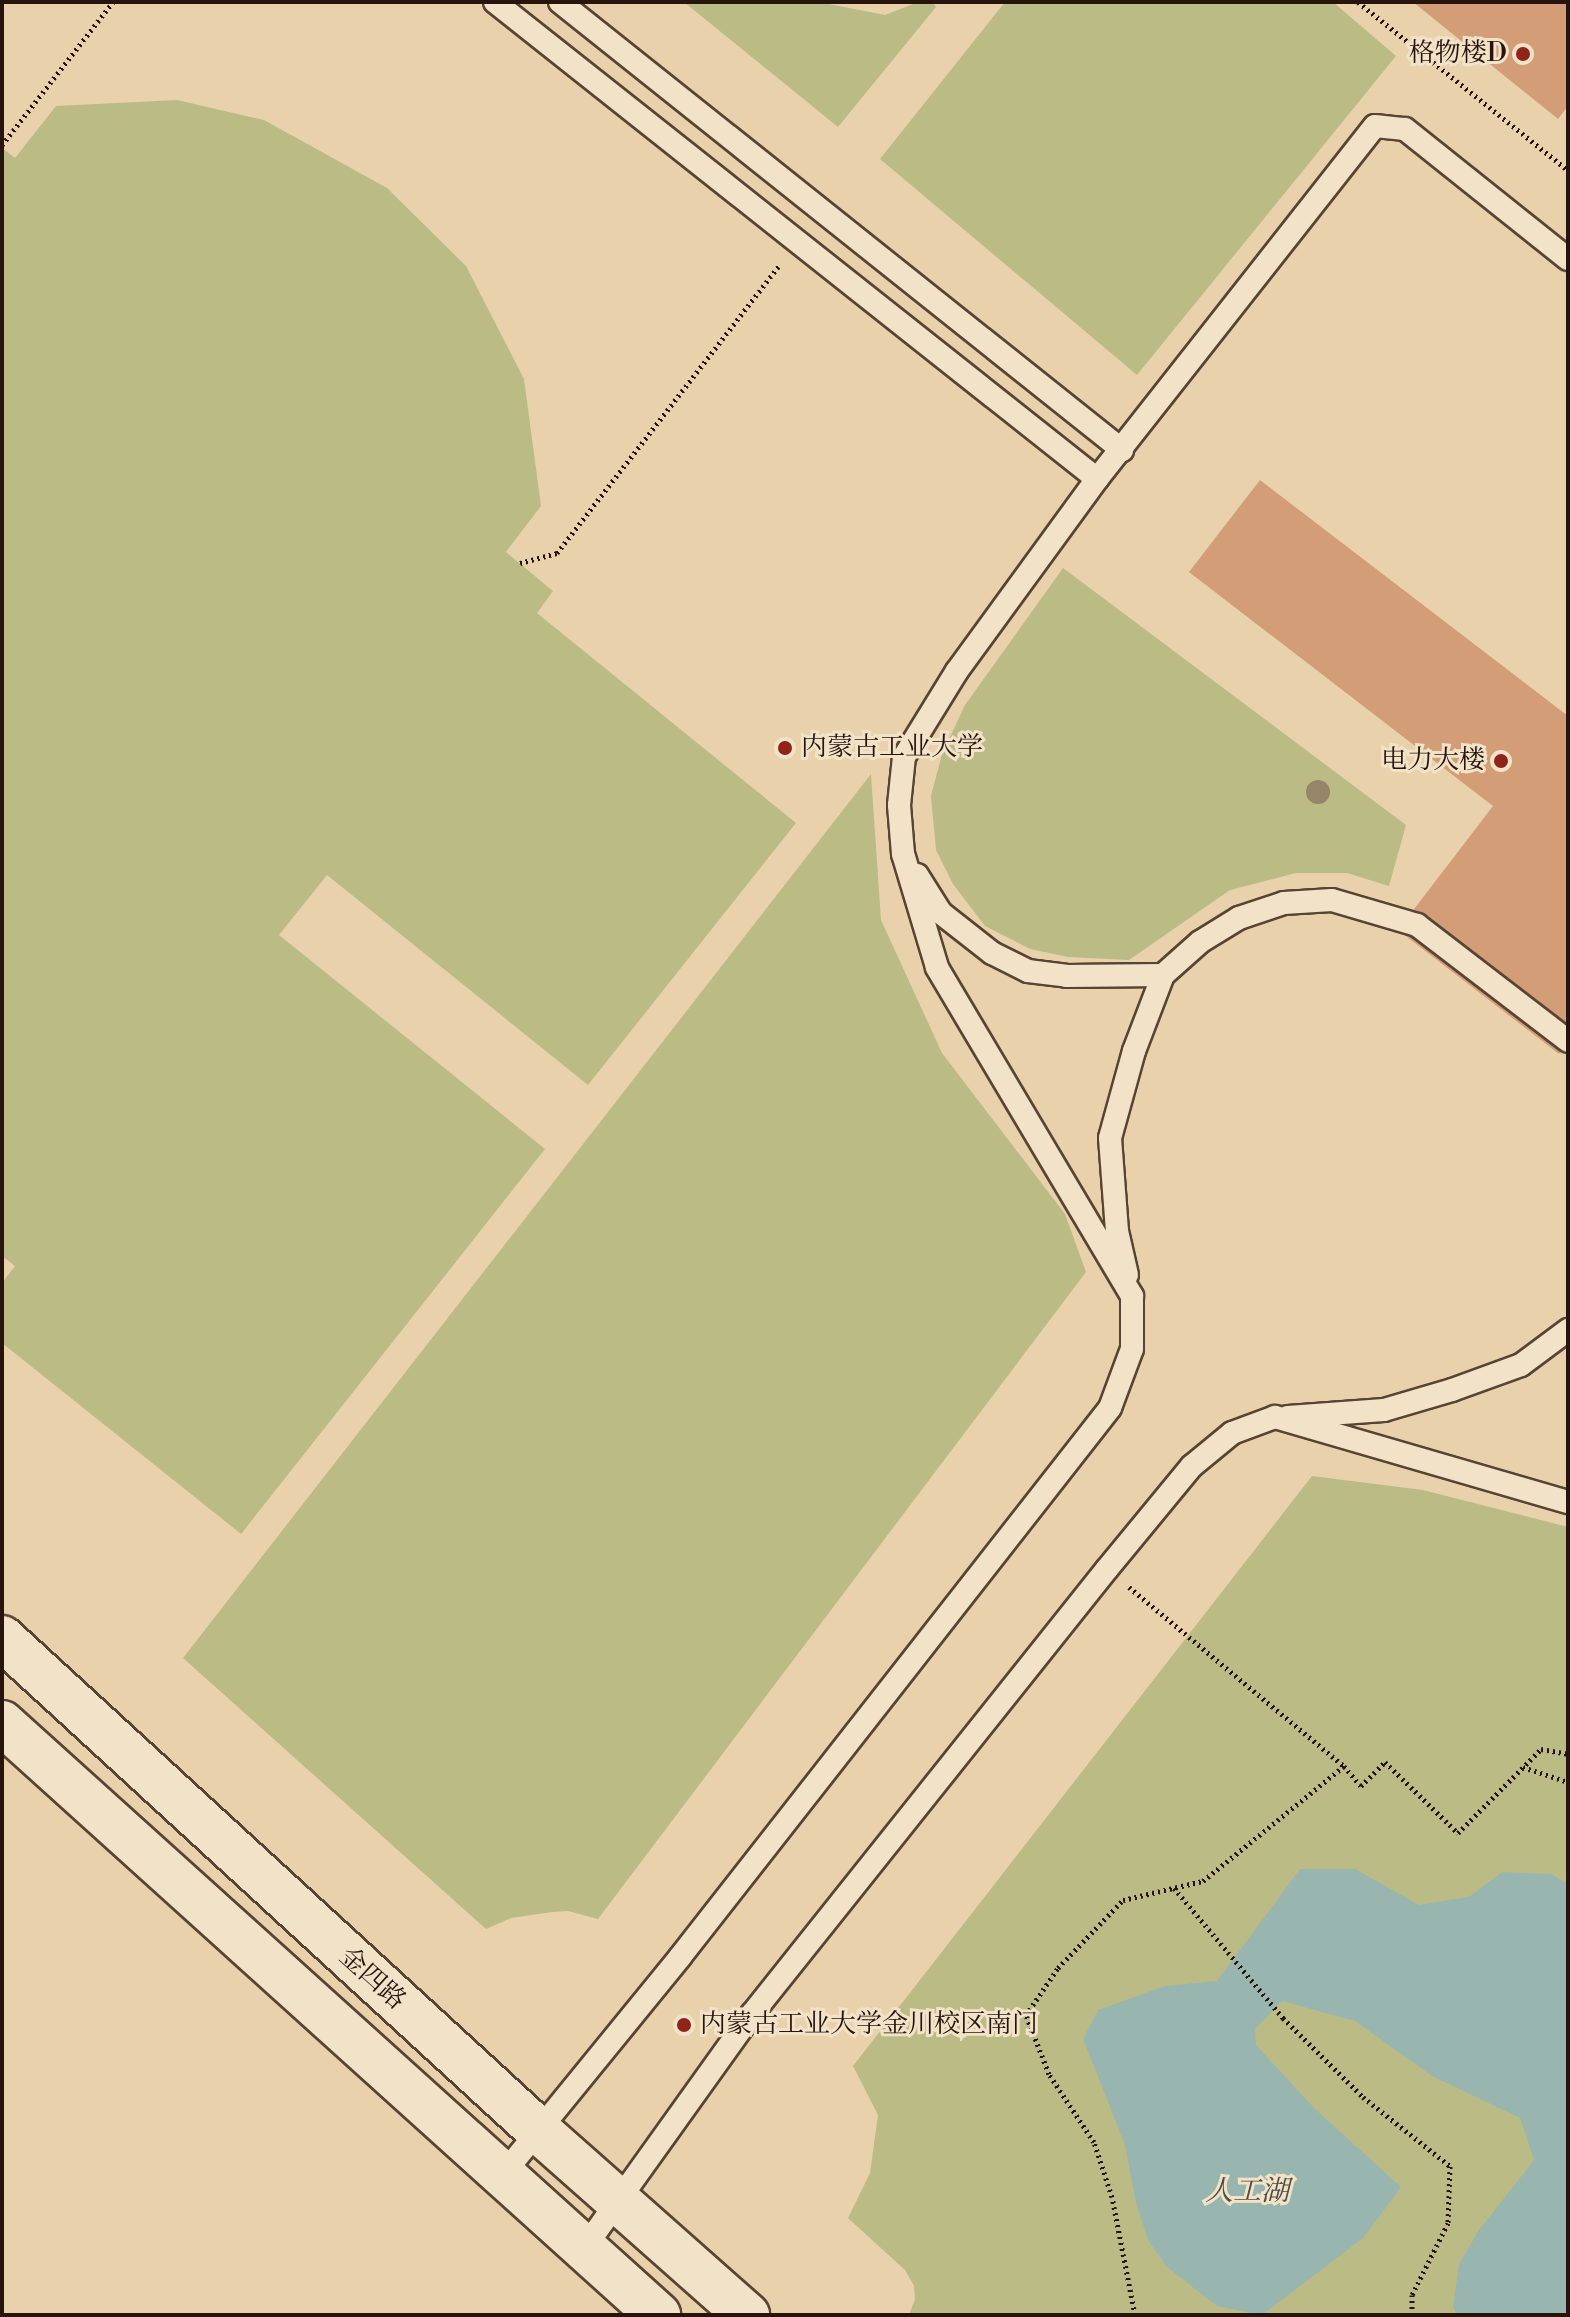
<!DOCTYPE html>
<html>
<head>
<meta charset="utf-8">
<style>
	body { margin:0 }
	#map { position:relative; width:1570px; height:2317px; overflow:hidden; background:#e9d2ab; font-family:"Libre Bodoni","Noto Serif SC",serif }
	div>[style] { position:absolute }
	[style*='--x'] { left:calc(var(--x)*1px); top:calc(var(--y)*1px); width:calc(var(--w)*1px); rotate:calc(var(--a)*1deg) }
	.green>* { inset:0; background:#bbbb86 }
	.water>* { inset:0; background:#98b6af }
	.building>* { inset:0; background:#d39e77 }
	.path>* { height:5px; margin-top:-2.5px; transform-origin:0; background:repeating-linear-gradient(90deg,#27140c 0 2px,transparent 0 6px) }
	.roads { filter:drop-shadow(2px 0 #584434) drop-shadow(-2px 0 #584434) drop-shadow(0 2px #584434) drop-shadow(0 -2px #584434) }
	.lane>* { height:22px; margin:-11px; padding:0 11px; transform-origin:11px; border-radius:11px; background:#f1e2c8 }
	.secondary>* { height:44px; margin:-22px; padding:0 22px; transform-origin:22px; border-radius:22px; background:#f1e2c8 }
	.trees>* { width:24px; height:24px; margin:-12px; border-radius:50%; background:#968568 }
	.dots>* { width:22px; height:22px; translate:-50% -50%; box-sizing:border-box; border:4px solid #f1e2c8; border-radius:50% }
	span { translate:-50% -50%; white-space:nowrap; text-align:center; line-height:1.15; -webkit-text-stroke:6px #f1e2c8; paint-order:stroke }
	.poi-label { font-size:26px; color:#27140c }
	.right { translate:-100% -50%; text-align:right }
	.left { translate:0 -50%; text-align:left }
	.street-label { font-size:26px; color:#27140c }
	.water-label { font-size:28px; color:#4f4d45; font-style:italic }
	.frame { position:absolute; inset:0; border:4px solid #27140c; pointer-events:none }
</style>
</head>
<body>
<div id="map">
	<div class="green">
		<div style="clip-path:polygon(684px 2px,819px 2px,885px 15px,918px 2px,932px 2px,936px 7px,838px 127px)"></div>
		<div style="clip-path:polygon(1005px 2px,1333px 2px,1396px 56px,1137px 375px,880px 159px)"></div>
		<div style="clip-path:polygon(177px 100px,264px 120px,387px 188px,466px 266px,524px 379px,541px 506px,506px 552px,553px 591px,537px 613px,796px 823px,588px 1085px,327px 875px,279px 935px,545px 1149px,241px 1534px,2px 1343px,2px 1283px,15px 1266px,2px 1256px,2px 148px,15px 158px,56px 106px)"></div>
		<div style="clip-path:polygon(1063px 568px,1406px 825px,1389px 886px,1347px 873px,1296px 873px,1230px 890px,1129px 960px,1068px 957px,1030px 949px,985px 926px,953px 884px,936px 850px,931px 796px,942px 754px,965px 705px)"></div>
		<div style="clip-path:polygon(871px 774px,881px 920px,942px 1053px,1065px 1214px,1086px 1272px,598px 1919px,568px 1911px,552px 1912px,511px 1918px,486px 1929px,183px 1658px)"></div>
		<div style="clip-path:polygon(1312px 1476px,1423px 1490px,1568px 1527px,1568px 2315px,909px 2315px,915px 2299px,914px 2286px,905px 2270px,848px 2218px,870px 2173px,878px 2115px,853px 2066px)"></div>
	</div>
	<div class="water">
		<div style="clip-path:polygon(1300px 1869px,1355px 1869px,1419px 1905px,1469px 1897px,1502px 1872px,1552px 1874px,1568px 1885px,1568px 2315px,1457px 2315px,1453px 2307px,1459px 2264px,1479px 2230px,1534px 2160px,1520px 2118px,1432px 2076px,1355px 2021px,1282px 2001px,1255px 2029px,1256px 2045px,1315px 2109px,1401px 2187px,1363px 2238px,1262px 2315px,1217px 2306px,1167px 2267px,1148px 2240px,1136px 2203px,1125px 2145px,1083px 2039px,1098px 2010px,1165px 1986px,1217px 1981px)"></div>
	</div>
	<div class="building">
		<div style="clip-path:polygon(1413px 2px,1568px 2px,1568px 106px,1558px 119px)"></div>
		<div style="clip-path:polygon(1260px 480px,1568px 716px,1568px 1041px,1559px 1054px,1398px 930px,1493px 806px,1189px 572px)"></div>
	</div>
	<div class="path">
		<div style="--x:1358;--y:2;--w:269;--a:38.7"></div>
		<div style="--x:2;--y:145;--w:181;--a:-52.2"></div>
		<div style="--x:520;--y:563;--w:38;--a:-15"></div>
		<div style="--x:557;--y:553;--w:363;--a:-52.3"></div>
		<div style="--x:1129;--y:1587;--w:280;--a:39.8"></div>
		<div style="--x:1344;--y:1766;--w:26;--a:50"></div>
		<div style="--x:1361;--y:1786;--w:34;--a:-45"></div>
		<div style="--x:1385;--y:1762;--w:102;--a:44.2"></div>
		<div style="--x:1458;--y:1833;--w:118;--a:-45.3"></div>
		<div style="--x:1541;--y:1749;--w:27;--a:10"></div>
		<div style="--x:1523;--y:1767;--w:47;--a:18.4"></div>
		<div style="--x:1174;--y:1888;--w:170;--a:50"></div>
		<div style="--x:1283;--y:2018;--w:112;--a:44.6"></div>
		<div style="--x:1363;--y:2097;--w:111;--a:38.4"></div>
		<div style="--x:1450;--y:2166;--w:57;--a:92"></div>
		<div style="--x:1448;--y:2223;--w:80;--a:116.6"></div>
		<div style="--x:1412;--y:2295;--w:20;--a:90"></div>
		<div style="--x:1135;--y:2315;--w:120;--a:-101"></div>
		<div style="--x:1112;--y:2197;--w:58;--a:-108.1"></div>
		<div style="--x:1094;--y:2142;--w:82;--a:-123.5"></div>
		<div style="--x:1049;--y:2074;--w:63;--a:-111.3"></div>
		<div style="--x:1026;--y:2015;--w:57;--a:-55.8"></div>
		<div style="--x:1058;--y:1968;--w:94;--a:-46.3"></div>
		<div style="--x:1123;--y:1900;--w:82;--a:-13.4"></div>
		<div style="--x:1203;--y:1881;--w:182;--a:-39.2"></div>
	</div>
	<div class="roads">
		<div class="lane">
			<div style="--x:495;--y:2;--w:768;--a:38.39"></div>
			<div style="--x:560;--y:2;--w:719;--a:38.56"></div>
			<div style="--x:917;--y:875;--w:45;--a:57.7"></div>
			<div style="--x:941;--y:913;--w:65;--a:38.1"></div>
			<div style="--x:992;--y:953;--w:40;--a:26.6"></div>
			<div style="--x:1028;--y:971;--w:38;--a:7"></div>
			<div style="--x:1066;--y:976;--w:97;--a:-0.6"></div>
			<div style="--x:1163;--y:975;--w:50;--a:-41.7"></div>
			<div style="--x:1200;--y:942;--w:46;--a:-31.6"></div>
			<div style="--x:1239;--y:918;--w:47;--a:-18.4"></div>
			<div style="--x:1284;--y:903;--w:48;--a:-3.6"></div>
			<div style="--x:1332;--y:900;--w:89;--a:16.4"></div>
			<div style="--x:1417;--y:925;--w:190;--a:37.5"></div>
			<div style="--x:1127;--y:1275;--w:45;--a:-102.8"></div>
			<div style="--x:1117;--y:1231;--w:93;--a:-94.3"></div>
			<div style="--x:1110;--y:1138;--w:90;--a:-74.6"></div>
			<div style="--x:1134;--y:1051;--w:81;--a:-69.1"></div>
			<div style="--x:1288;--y:1417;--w:96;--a:-4.2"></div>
			<div style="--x:1384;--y:1410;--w:71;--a:-16.4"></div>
			<div style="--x:1452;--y:1390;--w:73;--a:-19.9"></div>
			<div style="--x:1521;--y:1365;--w:59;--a:-36.7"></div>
			<div style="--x:504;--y:2173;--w:279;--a:-50.8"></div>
			<div style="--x:680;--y:1957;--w:697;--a:-51.93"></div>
			<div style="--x:1110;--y:1408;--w:63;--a:-69.6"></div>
			<div style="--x:1132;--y:1349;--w:53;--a:-90"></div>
			<div style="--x:1132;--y:1296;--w:382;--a:-120.7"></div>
			<div style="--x:937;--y:967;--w:118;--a:-106.7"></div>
			<div style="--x:903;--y:854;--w:49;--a:-94.7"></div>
			<div style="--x:899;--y:805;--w:48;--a:-84.1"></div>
			<div style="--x:904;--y:757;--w:101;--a:-58.4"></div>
			<div style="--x:957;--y:671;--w:238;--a:-53.9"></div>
			<div style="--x:1097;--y:479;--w:449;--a:-51.8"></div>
			<div style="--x:1375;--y:126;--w:30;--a:6"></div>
			<div style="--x:1405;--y:129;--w:208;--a:38.6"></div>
			<div style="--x:585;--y:2247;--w:287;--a:-54.4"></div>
			<div style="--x:752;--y:2014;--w:569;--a:-51.42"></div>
			<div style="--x:1107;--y:1569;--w:134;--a:-50.5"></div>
			<div style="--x:1192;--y:1466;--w:52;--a:-39.5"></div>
			<div style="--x:1232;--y:1433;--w:46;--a:-20.4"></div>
			<div style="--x:1275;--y:1417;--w:305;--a:16.2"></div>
		</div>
		<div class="secondary">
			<div style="--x:2;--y:1638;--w:729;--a:42.55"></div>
			<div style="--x:539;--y:2131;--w:278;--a:41.5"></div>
			<div style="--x:2;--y:1723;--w:884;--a:42.06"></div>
		</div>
	</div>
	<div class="trees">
		<div style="left:1318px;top:792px"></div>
	</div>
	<div class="dots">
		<div style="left:1523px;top:54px;background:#8f2418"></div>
		<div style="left:785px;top:748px;background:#8f2418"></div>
		<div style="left:1501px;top:761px;background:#8f2418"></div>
		<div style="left:684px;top:2025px;background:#8f2418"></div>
	</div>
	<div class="poi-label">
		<span class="right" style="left:1507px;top:54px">格物楼D</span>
		<span class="left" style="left:801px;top:748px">内蒙古工业大学</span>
		<span class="right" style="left:1485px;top:761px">电力大楼</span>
		<span class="left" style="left:700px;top:2025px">内蒙古工业大学金川校区南门</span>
	</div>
	<div class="street-label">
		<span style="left:372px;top:1979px;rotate:42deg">金四路</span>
	</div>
	<div class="water-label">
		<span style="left:1247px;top:2192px">人工湖</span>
	</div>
	<div class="frame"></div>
</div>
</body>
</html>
